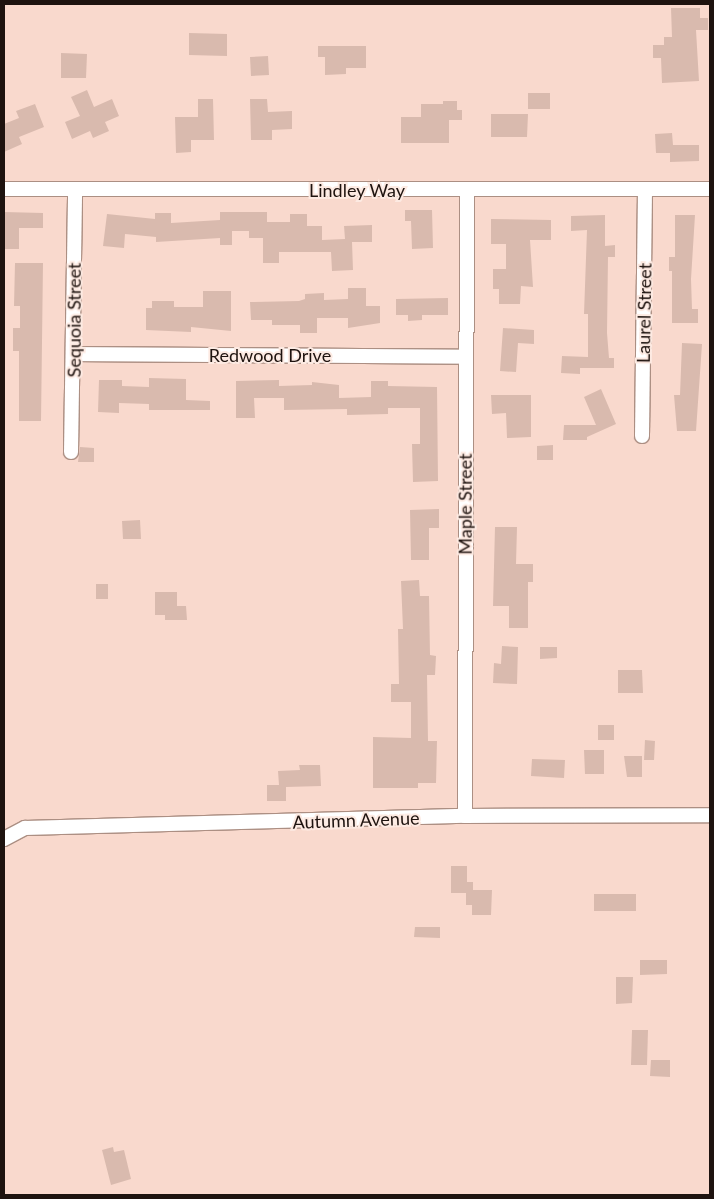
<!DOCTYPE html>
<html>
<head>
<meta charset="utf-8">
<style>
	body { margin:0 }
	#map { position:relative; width:714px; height:1199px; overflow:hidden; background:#f9d9cd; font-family:Lato,sans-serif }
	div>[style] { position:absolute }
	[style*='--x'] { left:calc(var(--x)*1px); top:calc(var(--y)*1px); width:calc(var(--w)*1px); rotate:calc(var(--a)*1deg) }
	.building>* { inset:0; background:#d9baae }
	.roads { filter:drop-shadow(1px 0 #ac8f83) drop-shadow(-1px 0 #ac8f83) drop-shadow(0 1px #ac8f83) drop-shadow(0 -1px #ac8f83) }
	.minor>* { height:14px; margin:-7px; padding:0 7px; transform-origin:7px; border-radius:7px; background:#fff }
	span { translate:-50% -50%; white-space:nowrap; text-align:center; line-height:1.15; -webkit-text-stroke:4px #fdeae2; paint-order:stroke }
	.street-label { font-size:18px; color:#1e130f }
	.frame { position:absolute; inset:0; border:5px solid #1e130f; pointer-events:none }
</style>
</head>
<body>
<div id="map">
	<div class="building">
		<div style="clip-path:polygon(671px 8px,700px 8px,700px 18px,708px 18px,708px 30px,696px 30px,699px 81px,662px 83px,661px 58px,653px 58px,653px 45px,664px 45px,664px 37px,672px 37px)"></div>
		<div style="clip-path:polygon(189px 33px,227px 34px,227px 56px,189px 55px)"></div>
		<div style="clip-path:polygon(318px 46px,366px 46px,366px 68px,346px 68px,346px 74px,325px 75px,325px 57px,318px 57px)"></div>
		<div style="clip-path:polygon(61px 53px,87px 54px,86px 78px,61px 78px)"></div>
		<div style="clip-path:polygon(268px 56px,269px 75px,251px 76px,250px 57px)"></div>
		<div style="clip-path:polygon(87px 90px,94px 107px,112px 99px,119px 116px,105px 122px,109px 131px,93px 138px,90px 131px,72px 139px,65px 122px,80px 116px,71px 97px)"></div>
		<div style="clip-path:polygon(528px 93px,550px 93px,550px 109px,528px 109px)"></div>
		<div style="clip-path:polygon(198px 99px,213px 99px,214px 140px,191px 140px,191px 152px,176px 153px,175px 117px,198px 117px)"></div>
		<div style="clip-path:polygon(250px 99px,267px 99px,268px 112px,292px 111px,292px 129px,272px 130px,272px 140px,251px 140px)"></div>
		<div style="clip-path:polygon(443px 101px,457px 101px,457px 110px,462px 110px,462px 120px,449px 120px,449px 143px,401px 143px,401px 117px,421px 117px,421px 104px,443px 104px)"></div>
		<div style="clip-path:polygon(35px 104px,44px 127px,19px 137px,22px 144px,4px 152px,4px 124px,19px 118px,16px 111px)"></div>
		<div style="clip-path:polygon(491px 114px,528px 114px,527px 137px,491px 137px)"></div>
		<div style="clip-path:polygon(672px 133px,673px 145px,699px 145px,699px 161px,670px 162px,670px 153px,656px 153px,655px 134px)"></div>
		<div style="clip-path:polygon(405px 210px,432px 210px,433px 248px,412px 249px,411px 221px,405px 221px)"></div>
		<div style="clip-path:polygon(4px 212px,43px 213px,43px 228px,19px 228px,19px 249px,4px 249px)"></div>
		<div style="clip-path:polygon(220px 212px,267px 212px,267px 222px,290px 222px,290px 214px,307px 214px,307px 226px,322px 226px,322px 240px,345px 239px,344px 226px,372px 225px,372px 242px,352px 242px,353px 270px,332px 271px,331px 252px,279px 252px,279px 263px,263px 263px,263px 238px,249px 238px,249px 231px,232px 231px,232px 245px,220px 245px,220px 238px,156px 242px,156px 237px,125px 234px,124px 248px,103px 246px,107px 214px,155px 219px,155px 213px,171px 213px,171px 223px,220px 220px)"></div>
		<div style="clip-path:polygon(605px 215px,605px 246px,615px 245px,615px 257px,608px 257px,607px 333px,609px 358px,614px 358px,614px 368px,580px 368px,580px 374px,561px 373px,562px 356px,588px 357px,588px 314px,584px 314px,587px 230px,571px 231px,571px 216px)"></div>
		<div style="clip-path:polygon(675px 215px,695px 215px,691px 279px,692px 309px,698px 309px,698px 323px,672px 323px,672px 271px,669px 271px,669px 257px,675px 257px)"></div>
		<div style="clip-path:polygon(491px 219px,551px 220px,551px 240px,530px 240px,533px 287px,521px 286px,520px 304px,499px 304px,499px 289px,493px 289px,493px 269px,506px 269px,506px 244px,491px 244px)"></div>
		<div style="clip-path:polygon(15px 263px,43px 263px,41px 421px,19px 421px,19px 351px,13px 351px,13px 328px,20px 328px,20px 306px,14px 306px)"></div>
		<div style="clip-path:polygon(348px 288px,366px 288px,366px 306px,380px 306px,380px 323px,348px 328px,348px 318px,317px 318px,317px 333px,300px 333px,300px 325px,272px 325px,272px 320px,251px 320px,250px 302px,299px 301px,305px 299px,305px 294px,324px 293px,324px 300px,348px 299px)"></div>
		<div style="clip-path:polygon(203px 291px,231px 291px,231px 331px,191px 327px,191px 332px,146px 330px,146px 308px,152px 308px,152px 301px,174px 301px,174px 307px,203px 307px)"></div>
		<div style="clip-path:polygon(448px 298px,448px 315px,422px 315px,422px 320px,408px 321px,408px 315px,396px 315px,396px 299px)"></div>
		<div style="clip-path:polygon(503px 328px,534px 330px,534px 344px,518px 343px,516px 372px,500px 371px)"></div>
		<div style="clip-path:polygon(682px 343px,702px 344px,696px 431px,677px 431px,674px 395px,680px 395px)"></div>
		<div style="clip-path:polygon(149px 378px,186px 379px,186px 400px,210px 401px,210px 410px,149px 410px,149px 404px,119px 403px,119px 413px,98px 412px,99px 380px,122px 380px,122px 386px,149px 387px)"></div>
		<div style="clip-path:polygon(279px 380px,279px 386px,312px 385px,312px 382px,339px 385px,339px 398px,371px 397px,371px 381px,388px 381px,388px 386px,437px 387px,438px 481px,413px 482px,412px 444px,420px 444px,420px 408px,388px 408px,388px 414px,347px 415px,347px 409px,284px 410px,284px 398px,254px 398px,255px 418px,236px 418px,236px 381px)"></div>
		<div style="clip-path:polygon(601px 389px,616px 424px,587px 437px,587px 440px,563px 440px,564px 425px,596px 425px,584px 397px)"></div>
		<div style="clip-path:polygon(491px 395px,531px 395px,531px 437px,507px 438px,506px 413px,492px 414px)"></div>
		<div style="clip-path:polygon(553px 445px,553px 460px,537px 460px,537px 446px)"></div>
		<div style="clip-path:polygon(80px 447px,94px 448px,94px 462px,78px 462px)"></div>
		<div style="clip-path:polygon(439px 509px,439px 528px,429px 528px,429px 560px,411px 560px,410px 510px)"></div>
		<div style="clip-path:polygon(140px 520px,141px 539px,123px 539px,122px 521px)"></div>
		<div style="clip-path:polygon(495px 527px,517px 527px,516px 564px,533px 564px,533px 582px,528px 582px,528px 628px,509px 628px,509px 606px,493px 606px)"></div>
		<div style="clip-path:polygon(419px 580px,420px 596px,429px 596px,430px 655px,436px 656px,435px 675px,427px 675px,428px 741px,437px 741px,436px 783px,418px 783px,418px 788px,373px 788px,373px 737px,411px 738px,411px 702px,391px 702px,391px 684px,399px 684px,398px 629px,403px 629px,401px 581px)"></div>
		<div style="clip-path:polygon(96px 584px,108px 584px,108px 599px,96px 599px)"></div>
		<div style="clip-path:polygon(155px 592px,177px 592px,177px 606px,186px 606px,187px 620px,165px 620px,165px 615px,155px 615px)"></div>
		<div style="clip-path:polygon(502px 646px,518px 647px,517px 684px,493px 683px,494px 663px,501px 664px)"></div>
		<div style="clip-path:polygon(540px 647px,557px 647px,557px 658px,540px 659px)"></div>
		<div style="clip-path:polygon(618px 670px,642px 670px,643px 693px,618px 693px)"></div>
		<div style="clip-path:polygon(598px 725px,614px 725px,614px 740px,598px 740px)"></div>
		<div style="clip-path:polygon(645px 740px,655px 741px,654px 760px,644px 760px)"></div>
		<div style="clip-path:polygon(584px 750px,604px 750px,604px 774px,585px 774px)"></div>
		<div style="clip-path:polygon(624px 756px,642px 756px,642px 777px,627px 777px)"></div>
		<div style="clip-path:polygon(532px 759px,565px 760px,564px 778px,531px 776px)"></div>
		<div style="clip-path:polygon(299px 765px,320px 765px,321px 786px,286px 787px,286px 801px,267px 801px,267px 785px,279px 785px,278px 771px,300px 770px)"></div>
		<div style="clip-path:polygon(451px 866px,467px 866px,467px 882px,473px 882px,473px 890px,492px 890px,491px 915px,472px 915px,472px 905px,466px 905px,466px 893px,451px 893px)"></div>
		<div style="clip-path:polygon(594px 894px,636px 894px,636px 911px,594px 911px)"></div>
		<div style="clip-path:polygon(415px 927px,440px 927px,440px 938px,414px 937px)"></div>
		<div style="clip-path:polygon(640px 960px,667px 960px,667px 974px,640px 975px)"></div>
		<div style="clip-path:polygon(616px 977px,633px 977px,632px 1003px,616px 1004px)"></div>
		<div style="clip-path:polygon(632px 1030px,648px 1030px,647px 1065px,631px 1065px)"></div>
		<div style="clip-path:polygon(651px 1060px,670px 1060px,670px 1077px,650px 1076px)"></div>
		<div style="clip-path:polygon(113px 1147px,114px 1152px,124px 1150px,131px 1179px,111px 1185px,102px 1150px)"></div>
	</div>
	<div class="roads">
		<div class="minor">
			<div style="--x:4;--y:189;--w:706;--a:0"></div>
			<div style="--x:75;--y:354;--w:390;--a:0.4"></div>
			<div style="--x:642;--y:436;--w:246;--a:-89.3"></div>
			<div style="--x:71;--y:452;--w:263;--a:-89.1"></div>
			<div style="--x:465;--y:816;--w:625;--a:-89.82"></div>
			<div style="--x:4;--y:839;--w:24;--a:-28"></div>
			<div style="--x:25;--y:828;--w:440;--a:-1.6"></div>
			<div style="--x:465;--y:816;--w:245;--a:-0.2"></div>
		</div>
	</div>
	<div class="street-label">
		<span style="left:357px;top:190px">Lindley Way</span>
		<span style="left:644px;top:313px;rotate:-89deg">Laurel Street</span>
		<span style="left:74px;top:320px;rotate:-90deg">Sequoia Street</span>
		<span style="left:270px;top:355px">Redwood Drive</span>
		<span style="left:465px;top:504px;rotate:-90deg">Maple Street</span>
		<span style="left:356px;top:820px;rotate:-2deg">Autumn Avenue</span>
	</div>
	<div class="frame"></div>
</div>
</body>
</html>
